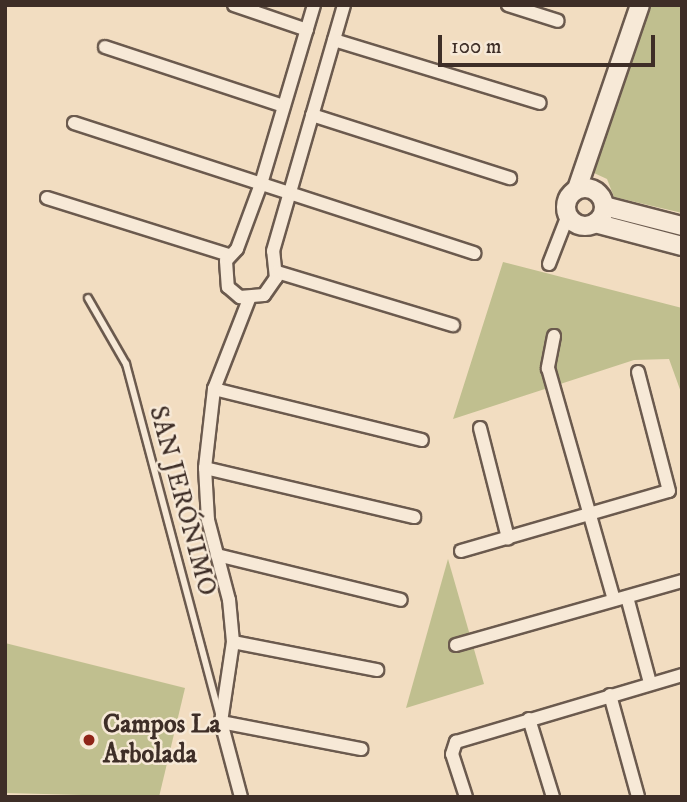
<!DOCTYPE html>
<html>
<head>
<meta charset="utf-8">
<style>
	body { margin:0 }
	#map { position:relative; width:687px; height:802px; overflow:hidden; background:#f2ddc1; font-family:"IM FELL DW Pica",serif }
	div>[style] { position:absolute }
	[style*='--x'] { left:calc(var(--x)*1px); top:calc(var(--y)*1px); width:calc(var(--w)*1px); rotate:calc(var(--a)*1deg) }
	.green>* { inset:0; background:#c0bf8f }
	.roads { filter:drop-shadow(2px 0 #6b5a4e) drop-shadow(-2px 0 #6b5a4e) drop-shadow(0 2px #6b5a4e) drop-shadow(0 -2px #6b5a4e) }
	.lane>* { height:6px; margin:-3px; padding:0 3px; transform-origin:3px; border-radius:3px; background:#f7e9d7 }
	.street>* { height:12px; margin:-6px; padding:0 6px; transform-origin:6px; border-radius:6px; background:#f7e9d7 }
	.secondary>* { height:18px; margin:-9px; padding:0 9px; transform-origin:9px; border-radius:9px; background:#f7e9d7 }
	.secondary>.ring { margin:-9px; padding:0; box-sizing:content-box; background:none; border:18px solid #f7e9d7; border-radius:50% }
	.dots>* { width:19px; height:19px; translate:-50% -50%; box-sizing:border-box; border:4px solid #f7e9d7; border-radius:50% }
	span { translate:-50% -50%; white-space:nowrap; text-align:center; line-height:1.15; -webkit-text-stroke:5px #f7e9d7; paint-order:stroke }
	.street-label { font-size:26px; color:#3e2e27 }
	.poi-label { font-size:26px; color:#3e2e27; font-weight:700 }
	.left { translate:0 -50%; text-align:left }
	.frame { position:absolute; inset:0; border:7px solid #3e2e27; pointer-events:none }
	.scale { position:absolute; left:438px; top:35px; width:217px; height:32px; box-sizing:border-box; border:4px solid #3e2e27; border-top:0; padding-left:9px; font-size:21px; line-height:24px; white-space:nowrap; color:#3e2e27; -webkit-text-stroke:5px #f7e9d7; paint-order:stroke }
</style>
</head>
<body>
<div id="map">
	<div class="green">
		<div style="clip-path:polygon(649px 5px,682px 5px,682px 213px,614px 197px,607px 179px,594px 173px)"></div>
		<div style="clip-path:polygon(503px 262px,682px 308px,682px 395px,669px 359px,634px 360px,453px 419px)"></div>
		<div style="clip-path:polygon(448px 559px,484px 684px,406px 708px)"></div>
		<div style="clip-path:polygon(5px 643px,185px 688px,159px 797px,5px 793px)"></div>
	</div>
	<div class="roads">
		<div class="lane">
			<div style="--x:88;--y:298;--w:76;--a:60.1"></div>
			<div style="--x:126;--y:364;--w:361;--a:75.1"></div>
		</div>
		<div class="street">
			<div style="--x:234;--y:5;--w:77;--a:18.9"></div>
			<div style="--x:314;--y:5;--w:187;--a:106.5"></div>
			<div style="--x:261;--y:184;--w:69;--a:110.3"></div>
			<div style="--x:237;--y:249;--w:16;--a:133"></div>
			<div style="--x:226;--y:261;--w:26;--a:86"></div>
			<div style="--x:228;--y:287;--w:16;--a:40"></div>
			<div style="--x:240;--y:297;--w:24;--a:-5"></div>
			<div style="--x:264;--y:295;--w:21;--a:-55"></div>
			<div style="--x:276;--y:278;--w:27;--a:-96"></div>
			<div style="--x:273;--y:251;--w:256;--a:-73.9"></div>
			<div style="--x:508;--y:5;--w:52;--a:17.7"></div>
			<div style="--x:334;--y:40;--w:215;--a:17"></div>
			<div style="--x:105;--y:47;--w:188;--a:18.3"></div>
			<div style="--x:312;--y:115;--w:208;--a:17.7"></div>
			<div style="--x:74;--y:123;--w:421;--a:18"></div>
			<div style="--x:47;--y:198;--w:191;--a:17.4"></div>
			<div style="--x:549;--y:264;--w:53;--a:-68.8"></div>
			<div style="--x:277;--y:272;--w:184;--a:16.8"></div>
			<div style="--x:554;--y:336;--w:33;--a:101"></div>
			<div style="--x:548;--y:368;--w:241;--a:74.1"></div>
			<div style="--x:214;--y:389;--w:214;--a:13.8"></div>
			<div style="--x:480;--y:428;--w:114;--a:75.7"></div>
			<div style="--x:205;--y:468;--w:215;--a:13.2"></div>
			<div style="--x:461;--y:551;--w:216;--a:-16.1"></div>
			<div style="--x:669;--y:491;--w:123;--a:-104.6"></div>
			<div style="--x:217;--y:555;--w:189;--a:13.7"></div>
			<div style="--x:627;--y:597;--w:89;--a:75"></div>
			<div style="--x:233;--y:642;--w:147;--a:11"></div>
			<div style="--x:456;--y:645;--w:235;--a:-15.8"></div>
			<div style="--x:610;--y:695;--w:106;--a:74.6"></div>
			<div style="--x:529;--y:719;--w:82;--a:72.9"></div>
			<div style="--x:221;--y:722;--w:143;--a:10.9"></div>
			<div style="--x:241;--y:797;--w:78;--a:-104.9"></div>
			<div style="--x:221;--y:722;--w:81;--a:-81.5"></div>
			<div style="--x:233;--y:642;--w:42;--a:-95.4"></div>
			<div style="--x:229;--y:600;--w:83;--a:-104.7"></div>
			<div style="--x:208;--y:520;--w:52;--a:-93.3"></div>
			<div style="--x:205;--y:468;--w:80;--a:-83.5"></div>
			<div style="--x:214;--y:389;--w:97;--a:-68.7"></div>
			<div style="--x:466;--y:797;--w:45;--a:-108"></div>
			<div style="--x:452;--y:754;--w:13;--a:-72"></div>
			<div style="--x:456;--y:742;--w:236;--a:-16.5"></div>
		</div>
		<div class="secondary">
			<div class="ring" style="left:566px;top:188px;width:20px;height:20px"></div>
			<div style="--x:577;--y:189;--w:194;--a:-71.1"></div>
			<div style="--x:604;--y:206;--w:81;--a:14.4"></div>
			<div style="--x:595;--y:223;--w:90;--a:14.8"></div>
		</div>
	</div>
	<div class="dots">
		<div style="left:89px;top:740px;background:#8f2418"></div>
	</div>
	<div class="street-label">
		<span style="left:182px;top:501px;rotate:75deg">SAN JERÓNIMO</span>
	</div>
	<div class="poi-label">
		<span class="left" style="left:103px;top:740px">Campos La<br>Arbolada</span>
	</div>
	<div class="frame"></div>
	<div class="scale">100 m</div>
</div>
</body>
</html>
